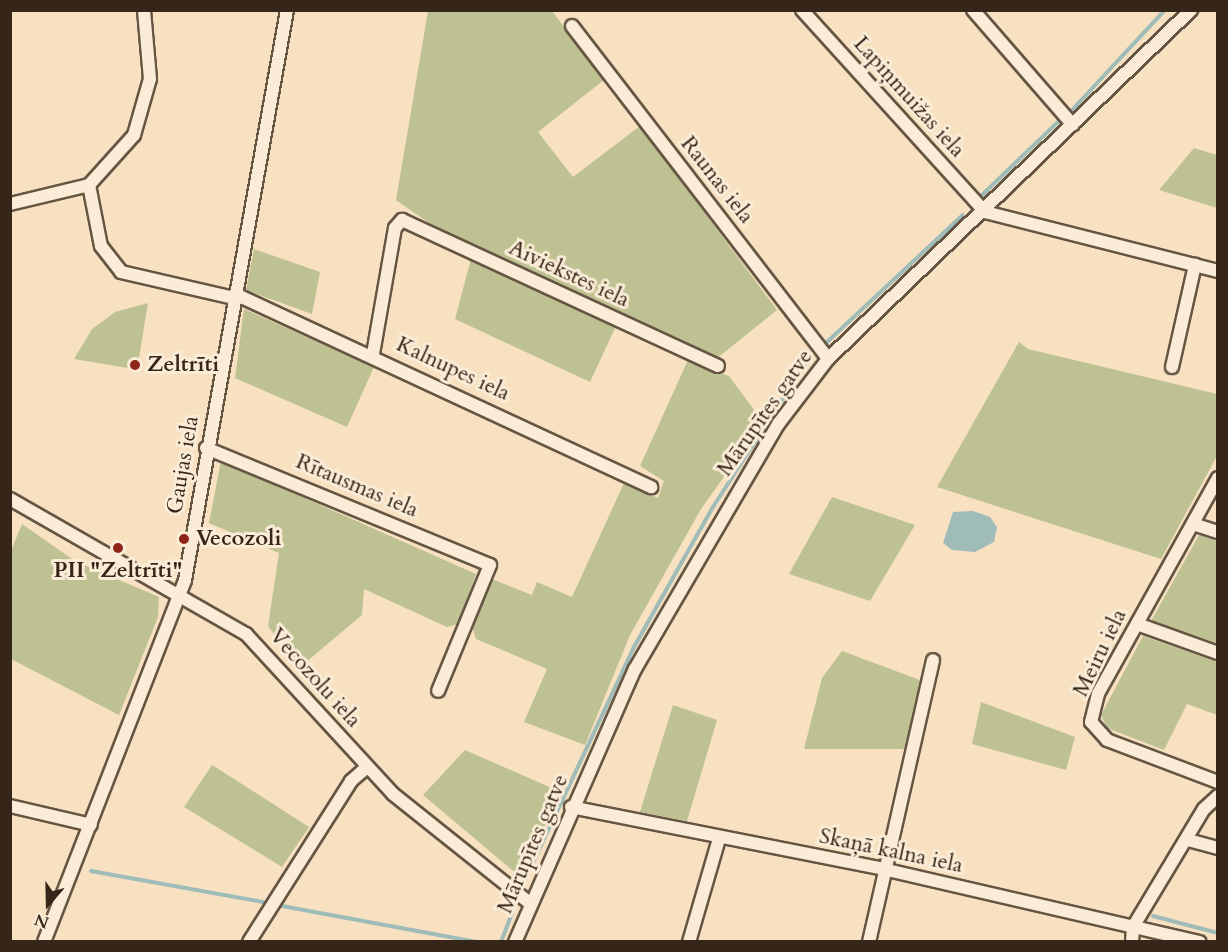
<!DOCTYPE html>
<html>
<head>
<meta charset="utf-8">
<style>
	body { margin:0 }
	#map { position:relative; width:1228px; height:952px; overflow:hidden; background:#f7e1c0; font-family:Cardo,serif }
	div>[style] { position:absolute }
	[style*='--x'] { left:calc(var(--x)*1px); top:calc(var(--y)*1px); width:calc(var(--w)*1px); rotate:calc(var(--a)*1deg) }
	.green>* { inset:0; background:#bec292 }
	.water>* { inset:0; background:#9fbcb9 }
	.stream>* { height:4px; margin:-2px; padding:0 2px; transform-origin:2px; border-radius:2px; background:#9fbcb9 }
	.roads { filter:drop-shadow(2px 0 #665543) drop-shadow(-2px 0 #665543) drop-shadow(0 2px #665543) drop-shadow(0 -2px #665543) }
	.minor>* { height:12px; margin:-6px; padding:0 6px; transform-origin:6px; border-radius:6px; background:#faecd6 }
	.dots>* { width:16px; height:16px; translate:-50% -50%; box-sizing:border-box; border:3px solid #faecd6; border-radius:50% }
	span { translate:-50% -50%; white-space:nowrap; text-align:center; line-height:1.15; -webkit-text-stroke:6px #faecd6; paint-order:stroke }
	.street-label { font-size:22px; color:#352619 }
	.poi-label { font-size:22px; color:#352619; font-weight:700 }
	.left { translate:0 -50%; text-align:left }
	.frame { position:absolute; inset:0; border:12px solid #352619; pointer-events:none }
	.north { position:absolute; left:18px; top:874px; width:60px; height:60px; -webkit-text-stroke:4px #faecd6; paint-order:stroke; rotate:200deg; font-size:16px; font-weight:700; line-height:24px; text-align:center; color:#352619 }
	.north::after { content:''; display:block; margin:auto; width:21px; height:27px; background:#352619; clip-path:polygon(50% 0,100% 100%,50% 72%,0 100%) }
</style>
</head>
<body>
<div id="map">
	<div class="green">
		<div style="clip-path:polygon(428px 11px,552px 11px,604px 80px,538px 132px,573px 177px,640px 126px,777px 310px,716px 359px,442px 232px,396px 200px)"></div>
		<div style="clip-path:polygon(1194px 148px,1217px 155px,1217px 208px,1159px 190px)"></div>
		<div style="clip-path:polygon(254px 249px,320px 272px,312px 314px,246px 290px)"></div>
		<div style="clip-path:polygon(472px 255px,617px 324px,590px 382px,455px 319px)"></div>
		<div style="clip-path:polygon(148px 303px,138px 364px,128px 368px,74px 359px,92px 329px,115px 312px)"></div>
		<div style="clip-path:polygon(244px 309px,374px 367px,347px 427px,235px 378px)"></div>
		<div style="clip-path:polygon(1019px 342px,1028px 349px,1217px 394px,1217px 456px,1161px 559px,937px 487px)"></div>
		<div style="clip-path:polygon(688px 360px,729px 376px,763px 422px,701px 509px,630px 635px,585px 745px,524px 722px,547px 669px,476px 639px,472px 626px,492px 579px,532px 595px,537px 582px,572px 597px,624px 483px,658px 498px,664px 481px,640px 466px)"></div>
		<div style="clip-path:polygon(221px 461px,476px 574px,458px 624px,447px 627px,364px 589px,362px 615px,299px 668px,268px 626px,279px 553px,209px 523px)"></div>
		<div style="clip-path:polygon(832px 497px,915px 525px,870px 601px,789px 574px)"></div>
		<div style="clip-path:polygon(22px 524px,75px 561px,159px 597px,158px 617px,119px 715px,11px 659px,11px 551px)"></div>
		<div style="clip-path:polygon(1199px 535px,1217px 541px,1217px 643px,1151px 621px)"></div>
		<div style="clip-path:polygon(1143px 636px,1217px 662px,1217px 715px,1187px 704px,1164px 750px,1107px 728px,1101px 715px)"></div>
		<div style="clip-path:polygon(842px 651px,920px 680px,906px 749px,804px 749px,822px 678px)"></div>
		<div style="clip-path:polygon(981px 702px,1075px 737px,1066px 770px,972px 744px)"></div>
		<div style="clip-path:polygon(673px 705px,717px 720px,687px 821px,640px 812px)"></div>
		<div style="clip-path:polygon(465px 750px,563px 793px,518px 875px,423px 795px)"></div>
		<div style="clip-path:polygon(212px 765px,309px 827px,282px 867px,184px 807px)"></div>
	</div>
	<div class="water">
		<div style="clip-path:polygon(973px 511px,990px 517px,997px 527px,994px 542px,975px 552px,952px 550px,943px 543px,953px 512px)"></div>
	</div>
	<div class="stream">
		<div style="--x:1072;--y:110;--w:137;--a:-47.1"></div>
		<div style="--x:982;--y:195;--w:108;--a:-43.9"></div>
		<div style="--x:826;--y:343;--w:187;--a:-43.1"></div>
		<div style="--x:91;--y:871;--w:175;--a:10.2"></div>
		<div style="--x:524;--y:882;--w:259;--a:-64.9"></div>
		<div style="--x:634;--y:647;--w:161;--a:-60.6"></div>
		<div style="--x:713;--y:507;--w:181;--a:-57.2"></div>
		<div style="--x:282;--y:906;--w:198;--a:10.5"></div>
		<div style="--x:1153;--y:916;--w:67;--a:14.7"></div>
		<div style="--x:501;--y:942;--w:31;--a:-69"></div>
	</div>
	<div class="roads">
		<div class="minor">
			<div style="--x:802;--y:10;--w:273;--a:47.8"></div>
			<div style="--x:985;--y:212;--w:240;--a:14.2"></div>
			<div style="--x:973;--y:10;--w:152;--a:49"></div>
			<div style="--x:572;--y:26;--w:420;--a:52.4"></div>
			<div style="--x:89;--y:185;--w:62;--a:78.9"></div>
			<div style="--x:101;--y:246;--w:33;--a:52"></div>
			<div style="--x:121;--y:272;--w:116;--a:13"></div>
			<div style="--x:10;--y:204;--w:81;--a:-13.5"></div>
			<div style="--x:89;--y:185;--w:67;--a:-48"></div>
			<div style="--x:134;--y:135;--w:58;--a:-74.1"></div>
			<div style="--x:150;--y:79;--w:69;--a:-95"></div>
			<div style="--x:235;--y:294;--w:459;--a:24.9"></div>
			<div style="--x:373;--y:354;--w:128;--a:-80.1"></div>
			<div style="--x:395;--y:228;--w:11;--a:-49"></div>
			<div style="--x:402;--y:220;--w:348;--a:24.8"></div>
			<div style="--x:1172;--y:367;--w:105;--a:-77.3"></div>
			<div style="--x:206;--y:448;--w:307;--a:22.4"></div>
			<div style="--x:490;--y:565;--w:136;--a:112.4"></div>
			<div style="--x:1218;--y:478;--w:247;--a:119.1"></div>
			<div style="--x:1098;--y:694;--w:29;--a:104"></div>
			<div style="--x:1091;--y:722;--w:24;--a:48"></div>
			<div style="--x:1107;--y:740;--w:119;--a:20.7"></div>
			<div style="--x:10;--y:499;--w:272;--a:29.8"></div>
			<div style="--x:246;--y:634;--w:217;--a:47.4"></div>
			<div style="--x:393;--y:794;--w:176;--a:38.6"></div>
			<div style="--x:1193;--y:524;--w:26;--a:18"></div>
			<div style="--x:1137;--y:624;--w:86;--a:19.7"></div>
			<div style="--x:10;--y:806;--w:83;--a:13.2"></div>
			<div style="--x:571;--y:807;--w:318;--a:11.2"></div>
			<div style="--x:883;--y:869;--w:325;--a:13"></div>
			<div style="--x:1188;--y:840;--w:31;--a:15"></div>
			<div style="--x:44;--y:942;--w:388;--a:-68.7"></div>
			<div style="--x:185;--y:580;--w:579;--a:-79.85"></div>
			<div style="--x:249;--y:942;--w:191;--a:-57.6"></div>
			<div style="--x:351;--y:781;--w:20;--a:-41"></div>
			<div style="--x:515;--y:942;--w:298;--a:-66.3"></div>
			<div style="--x:635;--y:669;--w:285;--a:-59.7"></div>
			<div style="--x:779;--y:423;--w:81;--a:-52.6"></div>
			<div style="--x:828;--y:359;--w:504;--a:-43.87"></div>
			<div style="--x:689;--y:942;--w:107;--a:-73.8"></div>
			<div style="--x:869;--y:942;--w:289;--a:-77.2"></div>
			<div style="--x:1132;--y:942;--w:15;--a:-86"></div>
			<div style="--x:1133;--y:927;--w:138;--a:-59"></div>
			<div style="--x:1204;--y:809;--w:19;--a:-43"></div>
		</div>
	</div>
	<div class="dots">
		<div style="left:135px;top:365px;background:#8f2418"></div>
		<div style="left:184px;top:539px;background:#8f2418"></div>
		<div style="left:118px;top:548px;background:#8f2418"></div>
	</div>
	<div class="street-label">
		<span style="left:909px;top:97px;rotate:48deg">Lapiņmuižas iela</span>
		<span style="left:717px;top:180px;rotate:52deg">Raunas iela</span>
		<span style="left:569px;top:274px;rotate:25deg">Aiviekstes iela</span>
		<span style="left:453px;top:369px;rotate:25deg">Kalnupes iela</span>
		<span style="left:765px;top:413px;rotate:-55deg">Mārupītes gatve</span>
		<span style="left:183px;top:465px;rotate:-80deg">Gaujas iela</span>
		<span style="left:357px;top:486px;rotate:23deg">Rītausmas iela</span>
		<span style="left:1100px;top:653px;rotate:-64deg">Meiru iela</span>
		<span style="left:315px;top:678px;rotate:48deg">Vecozolu iela</span>
		<span style="left:533px;top:844px;rotate:-67deg">Mārupītes gatve</span>
		<span style="left:891px;top:851px;rotate:12deg">Skaņā kalna iela</span>
	</div>
	<div class="poi-label">
		<span class="left" style="left:147px;top:365px">Zeltrīti</span>
		<span class="left" style="left:196px;top:539px">Vecozoli</span>
		<span style="left:118px;top:571px">PII "Zeltrīti"</span>
	</div>
	<div class="frame"></div>
	<div class="north">N</div>
</div>
</body>
</html>
